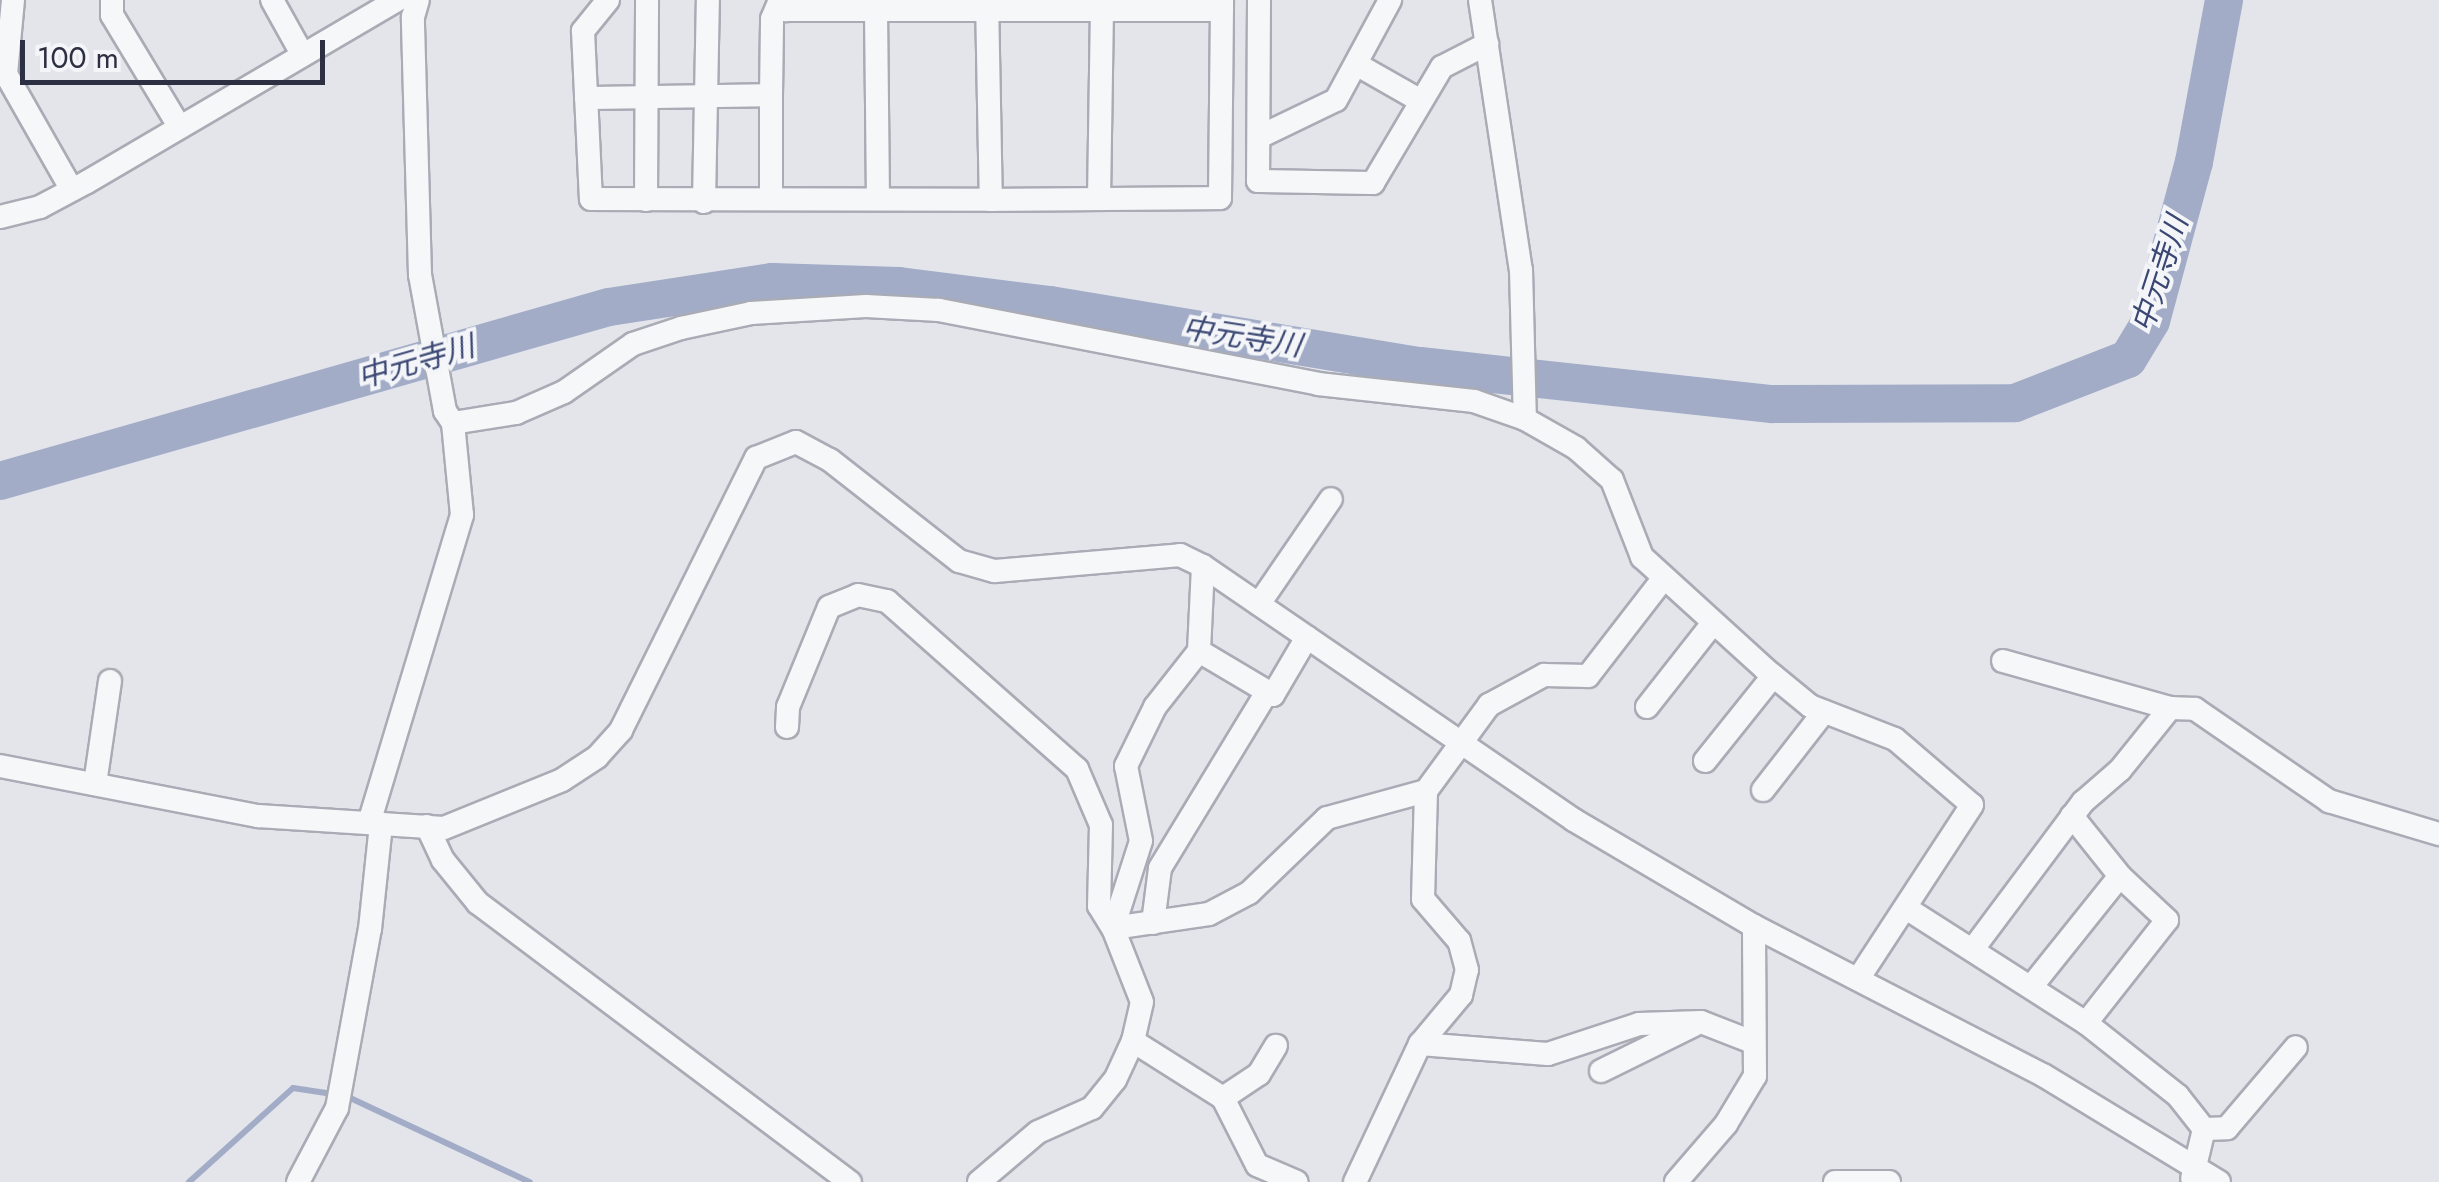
<!DOCTYPE html>
<html>
<head>
<meta charset="utf-8">
<style>
	body { margin:0 }
	#map { position:relative; width:2439px; height:1182px; overflow:hidden; background:#e4e5eb; font-family:Jost,"Noto Sans JP",sans-serif }
	div>[style] { position:absolute }
	[style*='--x'] { left:calc(var(--x)*1px); top:calc(var(--y)*1px); width:calc(var(--w)*1px); rotate:calc(var(--a)*1deg) }
	.stream>* { height:6px; margin:-3px; padding:0 3px; transform-origin:3px; border-radius:3px; background:#a2acc7 }
	.river>* { height:38px; margin:-19px; padding:0 19px; transform-origin:19px; border-radius:19px; background:#a2acc7 }
	.roads { filter:drop-shadow(2px 0 #a9abb5) drop-shadow(-2px 0 #a9abb5) drop-shadow(0 2px #a9abb5) drop-shadow(0 -2px #a9abb5) }
	.minor>* { height:22px; margin:-11px; padding:0 11px; transform-origin:11px; border-radius:11px; background:#f6f7f9 }
	span { translate:-50% -50%; white-space:nowrap; text-align:center; line-height:1.15; -webkit-text-stroke:8px #f4f5f8; paint-order:stroke }
	.water-label { font-size:30px; color:#3a4773; font-style:italic }
	.scale { position:absolute; left:20px; top:40px; width:305px; height:45px; box-sizing:border-box; border:5px solid #2d3042; border-top:0; padding-left:12px; font-size:30px; line-height:35px; white-space:nowrap; color:#2d3042; -webkit-text-stroke:8px #f4f5f8; paint-order:stroke }
</style>
</head>
<body>
<div id="map">
	<div class="stream">
		<div style="--x:346;--y:1096;--w:203;--a:25.1"></div>
		<div style="--x:189;--y:1182;--w:140;--a:-42.1"></div>
		<div style="--x:293;--y:1088;--w:40;--a:8.5"></div>
	</div>
	<div class="river">
		<div style="--x:0;--y:481;--w:633;--a:-15.95"></div>
		<div style="--x:609;--y:307;--w:165;--a:-8.7"></div>
		<div style="--x:772;--y:282;--w:127;--a:1.8"></div>
		<div style="--x:899;--y:286;--w:152;--a:7.2"></div>
		<div style="--x:1050;--y:305;--w:375;--a:9.4"></div>
		<div style="--x:1420;--y:366;--w:354;--a:6.2"></div>
		<div style="--x:1772;--y:404;--w:243;--a:-0.2"></div>
		<div style="--x:2015;--y:403;--w:121;--a:-21.3"></div>
		<div style="--x:2128;--y:359;--w:44;--a:-58.8"></div>
		<div style="--x:2151;--y:321;--w:165;--a:-74.9"></div>
		<div style="--x:2194;--y:162;--w:165;--a:-79.5"></div>
	</div>
	<div class="roads">
		<div class="minor">
			<div style="--x:13;--y:0;--w:74;--a:95.4"></div>
			<div style="--x:6;--y:74;--w:133;--a:60.4"></div>
			<div style="--x:112;--y:0;--w:15;--a:90"></div>
			<div style="--x:112;--y:15;--w:130;--a:58.9"></div>
			<div style="--x:272;--y:0;--w:60;--a:60.9"></div>
			<div style="--x:608;--y:0;--w:40;--a:129"></div>
			<div style="--x:583;--y:31;--w:168;--a:87.3"></div>
			<div style="--x:591;--y:199;--w:400;--a:0.1"></div>
			<div style="--x:780;--y:0;--w:12;--a:59"></div>
			<div style="--x:786;--y:10;--w:436;--a:0"></div>
			<div style="--x:987;--y:0;--w:200;--a:88.9"></div>
			<div style="--x:991;--y:200;--w:229;--a:-0.5"></div>
			<div style="--x:1220;--y:198;--w:198;--a:-89.4"></div>
			<div style="--x:1259;--y:0;--w:181;--a:90.3"></div>
			<div style="--x:1258;--y:181;--w:115;--a:1"></div>
			<div style="--x:1373;--y:183;--w:135;--a:-59.3"></div>
			<div style="--x:1442;--y:67;--w:51;--a:-27.1"></div>
			<div style="--x:1480;--y:0;--w:273;--a:81.4"></div>
			<div style="--x:1521;--y:270;--w:149;--a:88.5"></div>
			<div style="--x:1525;--y:419;--w:59;--a:29.6"></div>
			<div style="--x:1576;--y:448;--w:48;--a:41.6"></div>
			<div style="--x:1612;--y:480;--w:83;--a:68.7"></div>
			<div style="--x:1642;--y:557;--w:166;--a:42.3"></div>
			<div style="--x:1765;--y:669;--w:58;--a:39.4"></div>
			<div style="--x:1810;--y:706;--w:91;--a:21.2"></div>
			<div style="--x:1895;--y:739;--w:101;--a:40.6"></div>
			<div style="--x:1972;--y:805;--w:208;--a:123.2"></div>
			<div style="--x:876;--y:10;--w:187;--a:89.4"></div>
			<div style="--x:1356;--y:64;--w:73;--a:29.7"></div>
			<div style="--x:771;--y:95;--w:76;--a:-89.2"></div>
			<div style="--x:772;--y:19;--w:21;--a:-67"></div>
			<div style="--x:586;--y:98;--w:185;--a:-0.9"></div>
			<div style="--x:771;--y:95;--w:101;--a:90"></div>
			<div style="--x:1259;--y:137;--w:85;--a:-25.7"></div>
			<div style="--x:1336;--y:100;--w:114;--a:-61.6"></div>
			<div style="--x:1099;--y:199;--w:199;--a:-89.1"></div>
			<div style="--x:646;--y:200;--w:200;--a:-89.7"></div>
			<div style="--x:704;--y:202;--w:202;--a:-88.9"></div>
			<div style="--x:0;--y:217;--w:41;--a:-14"></div>
			<div style="--x:40;--y:207;--w:53;--a:-28"></div>
			<div style="--x:87;--y:182;--w:359;--a:-30.4"></div>
			<div style="--x:453;--y:423;--w:64;--a:-9"></div>
			<div style="--x:516;--y:413;--w:52;--a:-23.6"></div>
			<div style="--x:564;--y:392;--w:84;--a:-34.8"></div>
			<div style="--x:633;--y:344;--w:51;--a:-18.4"></div>
			<div style="--x:681;--y:328;--w:72;--a:-12.1"></div>
			<div style="--x:751;--y:313;--w:115;--a:-3.5"></div>
			<div style="--x:866;--y:306;--w:73;--a:3.1"></div>
			<div style="--x:939;--y:310;--w:386;--a:11"></div>
			<div style="--x:1318;--y:384;--w:157;--a:6.2"></div>
			<div style="--x:1474;--y:401;--w:54;--a:19.4"></div>
			<div style="--x:1203;--y:566;--w:85;--a:92.7"></div>
			<div style="--x:1199;--y:651;--w:71;--a:128.2"></div>
			<div style="--x:1155;--y:707;--w:66;--a:116.2"></div>
			<div style="--x:1126;--y:766;--w:76;--a:78.7"></div>
			<div style="--x:1141;--y:841;--w:91;--a:107.8"></div>
			<div style="--x:1113;--y:928;--w:79;--a:68.6"></div>
			<div style="--x:1142;--y:1002;--w:40;--a:103"></div>
			<div style="--x:1133;--y:1041;--w:107;--a:32.3"></div>
			<div style="--x:1223;--y:1098;--w:75;--a:63.1"></div>
			<div style="--x:1257;--y:1165;--w:43;--a:23"></div>
			<div style="--x:1259;--y:604;--w:127;--a:-55.6"></div>
			<div style="--x:1199;--y:651;--w:86;--a:30.7"></div>
			<div style="--x:1273;--y:695;--w:67;--a:-59.6"></div>
			<div style="--x:2003;--y:661;--w:173;--a:15.7"></div>
			<div style="--x:2170;--y:708;--w:25;--a:2"></div>
			<div style="--x:2195;--y:709;--w:163;--a:34.5"></div>
			<div style="--x:2329;--y:801;--w:115;--a:16.7"></div>
			<div style="--x:1647;--y:707;--w:107;--a:-51.8"></div>
			<div style="--x:787;--y:727;--w:20;--a:-87"></div>
			<div style="--x:788;--y:707;--w:108;--a:-67.7"></div>
			<div style="--x:829;--y:607;--w:31;--a:-22"></div>
			<div style="--x:858;--y:595;--w:30;--a:12"></div>
			<div style="--x:887;--y:601;--w:254;--a:41.5"></div>
			<div style="--x:1077;--y:769;--w:61;--a:66.8"></div>
			<div style="--x:1101;--y:825;--w:81;--a:91.4"></div>
			<div style="--x:1099;--y:906;--w:26;--a:58"></div>
			<div style="--x:1113;--y:928;--w:97;--a:-8.3"></div>
			<div style="--x:1209;--y:914;--w:45;--a:-27.7"></div>
			<div style="--x:1249;--y:893;--w:108;--a:-43.9"></div>
			<div style="--x:1327;--y:818;--w:103;--a:-15.3"></div>
			<div style="--x:1705;--y:761;--w:109;--a:-51.3"></div>
			<div style="--x:0;--y:766;--w:263;--a:11"></div>
			<div style="--x:258;--y:816;--w:186;--a:3.7"></div>
			<div style="--x:444;--y:828;--w:127;--a:-22.1"></div>
			<div style="--x:562;--y:780;--w:42;--a:-33.3"></div>
			<div style="--x:597;--y:757;--w:36;--a:-48"></div>
			<div style="--x:621;--y:730;--w:304;--a:-63.6"></div>
			<div style="--x:756;--y:458;--w:43;--a:-21.8"></div>
			<div style="--x:796;--y:442;--w:38;--a:28"></div>
			<div style="--x:830;--y:460;--w:164;--a:38.1"></div>
			<div style="--x:959;--y:561;--w:37;--a:16"></div>
			<div style="--x:995;--y:571;--w:186;--a:-4.9"></div>
			<div style="--x:1180;--y:555;--w:25;--a:26"></div>
			<div style="--x:1203;--y:566;--w:450;--a:34.4"></div>
			<div style="--x:1574;--y:820;--w:209;--a:30.5"></div>
			<div style="--x:1754;--y:926;--w:325;--a:27.3"></div>
			<div style="--x:2043;--y:1075;--w:206;--a:31.3"></div>
			<div style="--x:95;--y:784;--w:104;--a:-81.7"></div>
			<div style="--x:1763;--y:790;--w:99;--a:-52"></div>
			<div style="--x:369;--y:823;--w:322;--a:-73.2"></div>
			<div style="--x:462;--y:515;--w:92;--a:-95.6"></div>
			<div style="--x:453;--y:423;--w:14;--a:-124"></div>
			<div style="--x:445;--y:411;--w:138;--a:-100.4"></div>
			<div style="--x:420;--y:275;--w:258;--a:-91.6"></div>
			<div style="--x:413;--y:17;--w:18;--a:-74"></div>
			<div style="--x:427;--y:826;--w:38;--a:65"></div>
			<div style="--x:443;--y:860;--w:55;--a:50.9"></div>
			<div style="--x:478;--y:903;--w:465;--a:36.9"></div>
			<div style="--x:1906;--y:908;--w:214;--a:32.6"></div>
			<div style="--x:2086;--y:1023;--w:117;--a:38.4"></div>
			<div style="--x:2178;--y:1096;--w:42;--a:51.8"></div>
			<div style="--x:2204;--y:1129;--w:51;--a:103.5"></div>
			<div style="--x:1153;--y:923;--w:55;--a:-82.7"></div>
			<div style="--x:1160;--y:868;--w:206;--a:-58.7"></div>
			<div style="--x:1973;--y:949;--w:184;--a:-53.2"></div>
			<div style="--x:2083;--y:802;--w:49;--a:-40.9"></div>
			<div style="--x:2120;--y:770;--w:80;--a:-51.1"></div>
			<div style="--x:2031;--y:987;--w:142;--a:-51.3"></div>
			<div style="--x:2120;--y:876;--w:77;--a:-128.7"></div>
			<div style="--x:2086;--y:1023;--w:131;--a:-51.8"></div>
			<div style="--x:2167;--y:920;--w:64;--a:-136.9"></div>
			<div style="--x:1420;--y:1044;--w:64;--a:-50.1"></div>
			<div style="--x:1461;--y:995;--w:26;--a:-77"></div>
			<div style="--x:1467;--y:970;--w:30;--a:-105"></div>
			<div style="--x:1459;--y:941;--w:55;--a:-130.6"></div>
			<div style="--x:1423;--y:899;--w:108;--a:-88.4"></div>
			<div style="--x:1426;--y:791;--w:107;--a:-53.8"></div>
			<div style="--x:1489;--y:705;--w:63;--a:-28.6"></div>
			<div style="--x:1544;--y:675;--w:44;--a:1.3"></div>
			<div style="--x:1588;--y:676;--w:123;--a:-52.3"></div>
			<div style="--x:1601;--y:1071;--w:104;--a:-26.3"></div>
			<div style="--x:1223;--y:1098;--w:43;--a:-33.7"></div>
			<div style="--x:1259;--y:1074;--w:33;--a:-59"></div>
			<div style="--x:2204;--y:1129;--w:23;--a:-2"></div>
			<div style="--x:2227;--y:1128;--w:106;--a:-49.6"></div>
			<div style="--x:298;--y:1182;--w:84;--a:-62.2"></div>
			<div style="--x:337;--y:1108;--w:182;--a:-79.6"></div>
			<div style="--x:370;--y:929;--w:106;--a:-84"></div>
			<div style="--x:979;--y:1182;--w:77;--a:-40.3"></div>
			<div style="--x:1038;--y:1132;--w:59;--a:-24"></div>
			<div style="--x:1092;--y:1108;--w:36;--a:-51"></div>
			<div style="--x:1115;--y:1080;--w:43;--a:-65.2"></div>
			<div style="--x:1355;--y:1182;--w:153;--a:-64.8"></div>
			<div style="--x:1420;--y:1044;--w:128;--a:4.5"></div>
			<div style="--x:1548;--y:1054;--w:96;--a:-18.2"></div>
			<div style="--x:1639;--y:1024;--w:62;--a:-1.8"></div>
			<div style="--x:1701;--y:1022;--w:53;--a:21.2"></div>
			<div style="--x:1676;--y:1182;--w:77;--a:-49.2"></div>
			<div style="--x:1726;--y:1124;--w:56;--a:-58.9"></div>
			<div style="--x:1755;--y:1076;--w:150;--a:-90.4"></div>
			<div style="--x:1835;--y:1182;--w:54;--a:0"></div>
		</div>
	</div>
	<div class="water-label">
		<span style="left:2160px;top:274px;rotate:-72deg">中元寺川</span>
		<span style="left:1242px;top:337px;rotate:9deg">中元寺川</span>
		<span style="left:416px;top:362px;rotate:-16deg">中元寺川</span>
	</div>
	<div class="scale">100 m</div>
</div>
</body>
</html>
